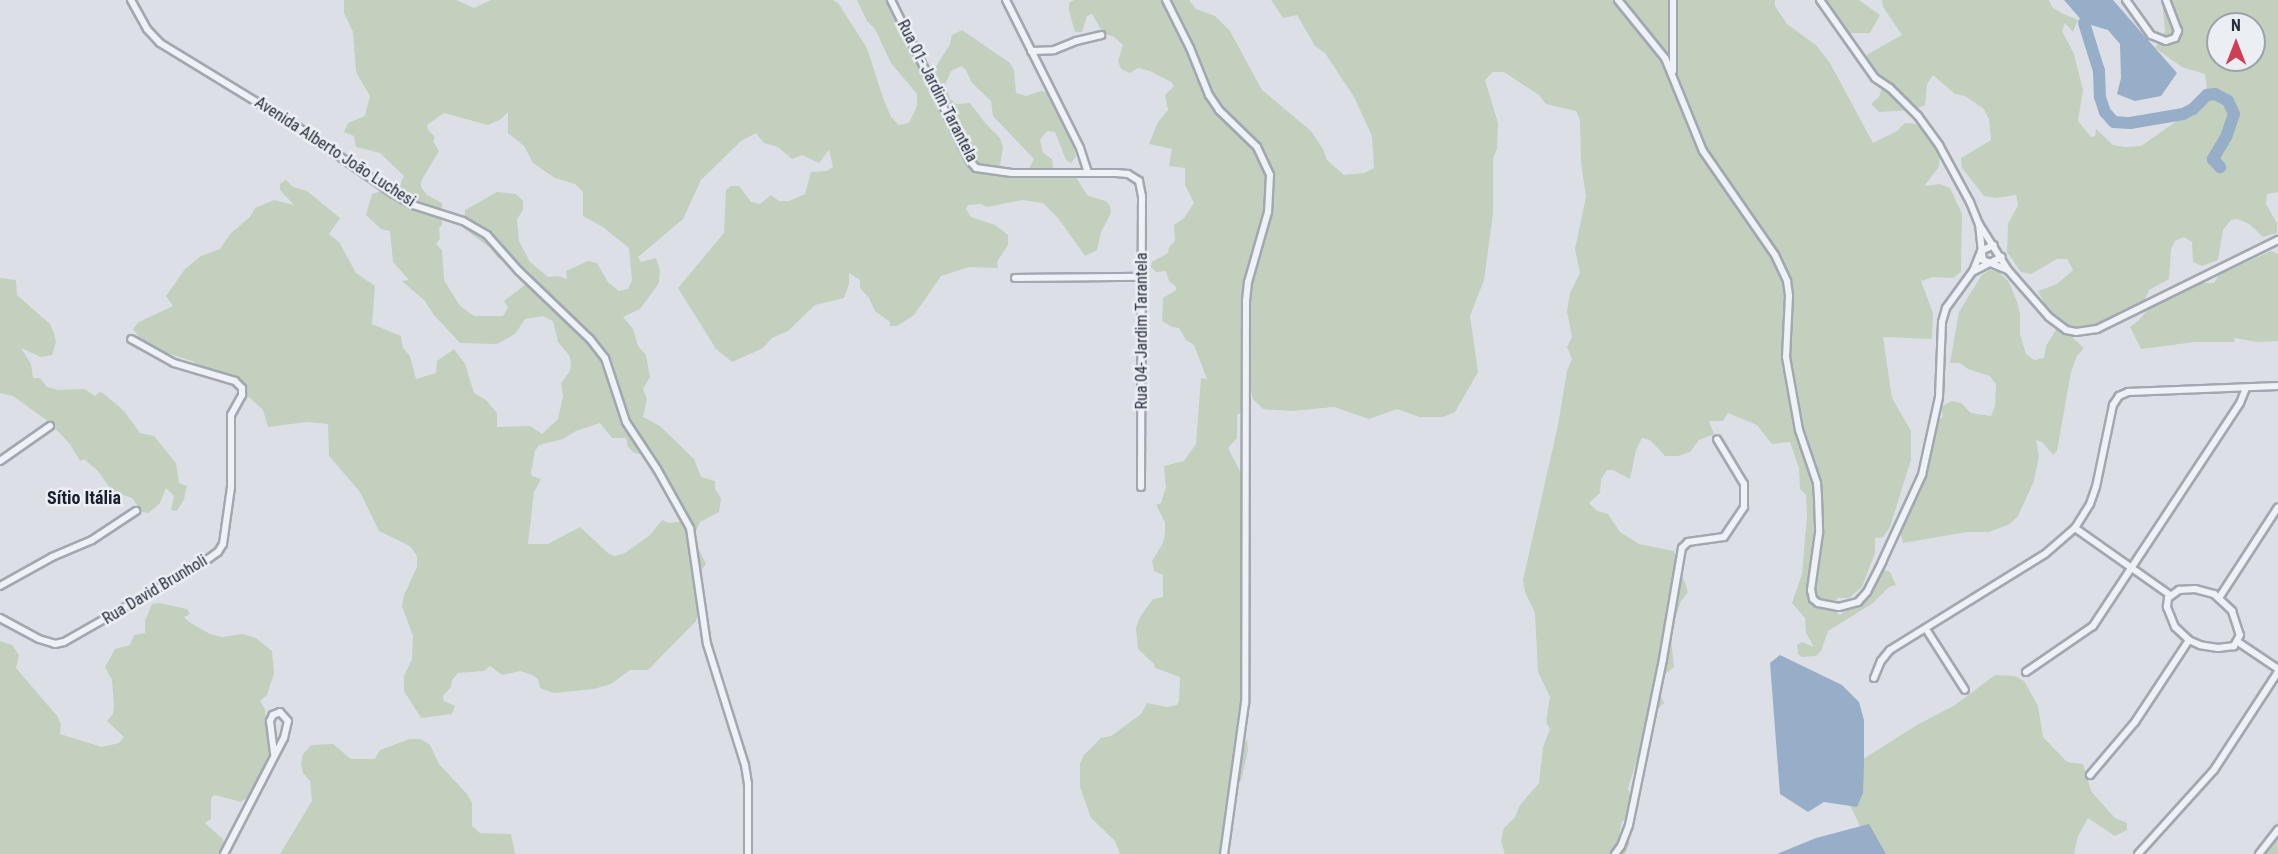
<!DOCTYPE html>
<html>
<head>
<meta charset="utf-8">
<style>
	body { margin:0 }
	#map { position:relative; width:2278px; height:854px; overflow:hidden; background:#dce0e6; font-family:"Roboto Condensed",sans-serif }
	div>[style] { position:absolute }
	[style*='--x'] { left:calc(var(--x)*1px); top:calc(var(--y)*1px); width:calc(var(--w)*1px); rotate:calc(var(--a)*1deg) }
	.green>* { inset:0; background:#c2d0bd }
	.water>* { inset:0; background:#96aec7 }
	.river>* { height:12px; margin:-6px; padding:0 6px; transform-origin:6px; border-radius:6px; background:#96aec7 }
	.roads { filter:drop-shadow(2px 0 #a2a7b0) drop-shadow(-2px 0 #a2a7b0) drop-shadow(0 2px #a2a7b0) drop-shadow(0 -2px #a2a7b0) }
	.minor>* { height:6px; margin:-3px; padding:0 3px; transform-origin:3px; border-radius:3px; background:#eef1f5 }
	span { translate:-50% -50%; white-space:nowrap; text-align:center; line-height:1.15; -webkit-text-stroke:5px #ebeff4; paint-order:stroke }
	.street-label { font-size:16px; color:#262e3c }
	.neighbourhood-label { font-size:18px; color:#181f2d; font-weight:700 }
	.north { position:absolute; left:2206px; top:12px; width:60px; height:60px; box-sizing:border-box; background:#ebeff4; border:2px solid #9ca2aa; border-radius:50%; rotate:0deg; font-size:16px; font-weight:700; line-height:24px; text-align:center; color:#262e3c }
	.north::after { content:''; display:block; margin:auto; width:21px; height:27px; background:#ce3e54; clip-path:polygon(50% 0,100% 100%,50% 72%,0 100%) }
</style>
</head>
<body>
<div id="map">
	<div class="green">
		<div style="clip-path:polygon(evenodd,344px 0,456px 0,474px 8px,491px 0,833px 0,838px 3px,867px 48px,883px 98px,891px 117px,899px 125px,909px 123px,917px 106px,917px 94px,891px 63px,875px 29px,867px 21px,857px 0,895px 0,898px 12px,905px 18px,901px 25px,904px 38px,916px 57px,930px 67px,935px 68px,950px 44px,952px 35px,962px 30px,1010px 63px,1014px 70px,1016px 93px,1026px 96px,1041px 91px,1046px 92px,1071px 139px,1076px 156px,1071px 163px,1066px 160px,1055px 132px,1047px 131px,1040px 140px,1043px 153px,1052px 159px,1053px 168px,1075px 176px,1088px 196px,1106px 201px,1110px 206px,1111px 213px,1101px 232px,1097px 250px,1085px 256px,1058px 218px,1043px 203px,1022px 200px,987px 207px,981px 204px,968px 205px,966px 209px,971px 217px,995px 225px,1008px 235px,1008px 245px,997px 262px,998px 268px,969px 267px,941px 276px,914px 315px,897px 326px,890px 326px,890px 322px,875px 311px,869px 298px,860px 288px,860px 280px,849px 273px,849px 284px,844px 298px,815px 305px,788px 331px,772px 338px,763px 348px,732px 362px,716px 349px,678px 288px,724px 233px,726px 190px,731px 186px,739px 186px,751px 202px,760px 204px,771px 195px,779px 201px,789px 201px,805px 194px,811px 172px,827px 171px,833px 167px,829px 150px,819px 163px,802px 155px,792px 159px,778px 147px,764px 143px,756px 133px,741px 141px,701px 180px,683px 219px,638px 257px,641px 262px,656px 258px,660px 270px,659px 283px,640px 309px,623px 317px,633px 329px,638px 346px,646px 355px,650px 377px,643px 389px,647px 399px,643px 417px,660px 426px,694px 459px,701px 477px,715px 481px,715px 489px,721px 498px,719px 512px,700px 522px,696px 531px,696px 544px,706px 564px,699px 573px,697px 581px,698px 613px,696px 621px,648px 670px,630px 670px,611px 684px,594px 689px,554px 693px,540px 688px,538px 679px,532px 675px,520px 671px,502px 675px,490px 666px,484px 671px,458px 673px,452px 680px,451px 687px,443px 696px,444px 701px,455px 706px,452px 714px,421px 718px,404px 691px,404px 676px,412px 659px,413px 636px,402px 606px,404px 595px,417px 567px,417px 556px,410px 546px,379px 531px,360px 492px,329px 456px,328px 424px,307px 422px,268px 427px,263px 410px,249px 397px,243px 398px,241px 390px,236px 383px,222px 380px,192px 361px,157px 350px,141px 340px,133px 329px,139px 322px,173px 306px,166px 296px,185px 269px,201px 256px,220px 249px,231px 233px,250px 217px,255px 208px,274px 200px,294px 205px,280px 190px,280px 184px,286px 180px,293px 187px,307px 191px,340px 218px,329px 234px,339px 242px,356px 273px,375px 286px,372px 324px,401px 336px,403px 348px,410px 356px,416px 379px,436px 373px,437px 361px,454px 349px,465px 364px,474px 393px,486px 400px,497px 413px,497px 427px,530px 426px,542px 434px,558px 419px,563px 396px,561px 383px,570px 371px,571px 362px,569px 355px,558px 342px,553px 321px,543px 316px,525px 319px,515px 334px,497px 344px,460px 343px,434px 315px,425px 301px,402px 281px,409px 280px,393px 262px,390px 231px,381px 229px,366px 215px,372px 194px,382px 191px,384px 185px,401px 182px,404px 176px,380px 153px,356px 147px,354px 136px,344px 132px,348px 123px,365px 116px,370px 96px,356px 72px,353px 32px,344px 13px,344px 0,961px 66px,966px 70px,972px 83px,991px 101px,993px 116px,1034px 159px,1025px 176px,1015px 177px,1006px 174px,1000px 166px,1003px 147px,1000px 138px,986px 124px,970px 103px,957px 104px,950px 99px,945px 85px,951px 71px,961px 66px,344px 0,508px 112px,508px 133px,524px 146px,533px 163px,555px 178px,575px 184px,583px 192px,583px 216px,603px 227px,629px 248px,632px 280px,628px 289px,619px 291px,608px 282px,597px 263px,588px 261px,566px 271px,567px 279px,558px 276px,548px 277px,530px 262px,519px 241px,517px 219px,523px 210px,523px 201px,516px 194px,497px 192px,465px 210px,465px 229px,490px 248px,498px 258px,526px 273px,526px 284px,504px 301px,508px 307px,503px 316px,474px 316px,460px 306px,444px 280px,442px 250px,436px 244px,440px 239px,439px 228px,442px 225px,442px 203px,427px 195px,421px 187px,421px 181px,439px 151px,433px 141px,435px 137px,428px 130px,427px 125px,444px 113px,488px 125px,501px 119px,508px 112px,344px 0,600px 423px,612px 438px,626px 438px,628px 447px,634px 453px,640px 454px,637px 443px,648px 453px,653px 470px,664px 482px,681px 512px,690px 521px,669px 523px,662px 520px,650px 535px,625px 553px,615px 556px,609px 554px,580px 527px,548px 544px,528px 544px,534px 492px,541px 479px,532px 476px,531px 472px,535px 451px,539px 445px,563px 439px,576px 431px,600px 423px)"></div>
		<div style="clip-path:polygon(1074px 0,1189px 0,1196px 9px,1215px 16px,1230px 31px,1262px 90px,1311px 131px,1323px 149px,1327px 160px,1344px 175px,1364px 173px,1374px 168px,1372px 136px,1354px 97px,1325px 53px,1315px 46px,1297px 15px,1283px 18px,1271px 0,1775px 0,1775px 6px,1787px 24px,1816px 45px,1830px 63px,1873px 143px,1897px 131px,1905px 123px,1916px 124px,1940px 148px,1939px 167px,1924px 186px,1940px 184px,1950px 188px,1962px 214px,1961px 272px,1953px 278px,1933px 277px,1921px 281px,1933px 313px,1932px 339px,1883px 337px,1892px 398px,1911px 431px,1911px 460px,1890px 527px,1883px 537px,1875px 538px,1875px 553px,1862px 587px,1849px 598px,1837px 598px,1834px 610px,1840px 615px,1861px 599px,1884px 570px,1890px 572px,1896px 585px,1889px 587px,1873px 603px,1828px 631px,1821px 651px,1816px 656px,1802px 657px,1798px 654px,1797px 645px,1802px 642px,1814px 647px,1806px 633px,1805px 618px,1792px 603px,1802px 574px,1807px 516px,1806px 495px,1800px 489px,1799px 468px,1790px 442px,1772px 444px,1757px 425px,1728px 413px,1723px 421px,1709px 421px,1714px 434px,1699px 440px,1690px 452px,1678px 456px,1665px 456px,1650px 440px,1642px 438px,1636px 450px,1630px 479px,1613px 470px,1607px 470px,1601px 479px,1600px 493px,1589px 503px,1597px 511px,1608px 514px,1620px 532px,1639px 544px,1674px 551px,1688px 592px,1681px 601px,1675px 619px,1669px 621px,1674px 667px,1661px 677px,1658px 691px,1664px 703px,1651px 716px,1628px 788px,1631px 798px,1629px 815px,1622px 822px,1619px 835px,1630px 842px,1625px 854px,1505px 854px,1501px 841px,1504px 828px,1515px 817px,1520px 805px,1539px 783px,1543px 747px,1550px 729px,1546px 722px,1550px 697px,1538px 672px,1535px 613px,1525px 592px,1523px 580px,1558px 425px,1567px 371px,1572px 359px,1567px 347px,1572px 337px,1567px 311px,1570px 293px,1580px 273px,1575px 249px,1586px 197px,1581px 163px,1580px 120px,1576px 111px,1546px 104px,1539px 95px,1504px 72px,1493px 72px,1485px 80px,1498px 123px,1497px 149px,1493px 158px,1493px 214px,1484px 280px,1470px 316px,1478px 372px,1455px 412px,1443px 417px,1419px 417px,1397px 409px,1369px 419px,1334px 407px,1291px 411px,1263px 409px,1253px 399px,1244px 363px,1242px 391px,1247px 406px,1245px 417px,1242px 412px,1237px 415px,1237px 438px,1228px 448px,1240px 471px,1244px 488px,1245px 516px,1242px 549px,1246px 569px,1242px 742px,1244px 745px,1247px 739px,1248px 750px,1241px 781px,1234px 783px,1225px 808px,1220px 854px,1120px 854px,1115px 841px,1091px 818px,1080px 787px,1080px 764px,1084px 755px,1101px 738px,1111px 736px,1141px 714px,1147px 703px,1167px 707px,1177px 705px,1179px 701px,1180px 677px,1155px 668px,1154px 664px,1138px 649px,1136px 628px,1140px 617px,1153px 599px,1163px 597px,1163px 575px,1154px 571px,1152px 561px,1163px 543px,1165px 533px,1165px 522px,1156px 505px,1161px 503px,1166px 487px,1164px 466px,1184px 461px,1196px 444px,1201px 378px,1207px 379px,1194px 345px,1186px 340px,1179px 328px,1172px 327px,1162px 321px,1163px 298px,1176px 290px,1176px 287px,1169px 281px,1166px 271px,1156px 272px,1151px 267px,1152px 262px,1168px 253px,1169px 247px,1175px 241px,1174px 225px,1184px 218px,1194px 203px,1185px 185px,1185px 168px,1169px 166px,1172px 149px,1149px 144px,1158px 122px,1168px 110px,1165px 95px,1174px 86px,1171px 82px,1150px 71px,1138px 68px,1130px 73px,1121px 69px,1118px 61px,1123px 45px,1114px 37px,1103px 33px,1092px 14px,1087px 16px,1082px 32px,1075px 32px,1069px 11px,1069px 3px)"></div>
		<div style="clip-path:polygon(1824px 0,1859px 0,1880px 15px,1870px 33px,1848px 33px,1838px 27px)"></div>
		<div style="clip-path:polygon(evenodd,1882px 0,2049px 0,2052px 7px,2061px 13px,2078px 20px,2073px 32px,2065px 23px,2062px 31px,2074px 54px,2083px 90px,2078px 121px,2091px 137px,2095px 136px,2096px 129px,2113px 145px,2125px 147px,2141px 146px,2187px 114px,2202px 99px,2207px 89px,2205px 74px,2182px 67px,2155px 48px,2165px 31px,2162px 0,2278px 0,2278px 192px,2267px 194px,2266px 204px,2277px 223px,2277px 233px,2263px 237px,2249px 224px,2238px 219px,2231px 220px,2223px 230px,2218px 260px,2202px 266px,2193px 262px,2192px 242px,2184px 237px,2175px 241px,2171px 249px,2169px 279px,2149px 290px,2145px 300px,2103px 325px,2072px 337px,2084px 348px,2077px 356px,2071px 372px,2057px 451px,2053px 455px,2042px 442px,2036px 440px,2039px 456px,2034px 481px,2018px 516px,2010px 524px,1989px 532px,1967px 532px,1903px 543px,1900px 531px,1922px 481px,1937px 421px,1943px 417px,1941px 407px,1952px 401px,1961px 403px,1971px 413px,1991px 416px,1995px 406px,1996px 384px,1990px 376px,1968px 369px,1960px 363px,1950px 363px,1959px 312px,1981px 276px,1989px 270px,1999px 272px,2009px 282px,2017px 302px,2020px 314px,2020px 334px,2026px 354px,2034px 360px,2044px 358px,2046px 346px,2057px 328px,2038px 291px,2057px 284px,2073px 270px,2067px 259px,2057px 259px,2031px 274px,2021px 272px,2007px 252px,2008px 224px,2018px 205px,2016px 195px,1996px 198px,1984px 196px,1962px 168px,1961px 158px,1991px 140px,1989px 119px,1983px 108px,1965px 96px,1955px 94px,1933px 75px,1927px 84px,1925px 105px,1914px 110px,1879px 112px,1871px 104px,1879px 97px,1882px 88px,1862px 63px,1868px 54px,1902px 35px,1883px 7px,1882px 0,2218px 24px,2254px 24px,2254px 60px,2218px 60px,2218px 24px)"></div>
		<div style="clip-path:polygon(2271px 251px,2278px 254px,2278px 341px,2257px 342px,2235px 338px,2234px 342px,2195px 342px,2141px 349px,2130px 327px,2139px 320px,2153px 303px,2202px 283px,2214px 283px,2219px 275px)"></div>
		<div style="clip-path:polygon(0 278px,16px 280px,17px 295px,50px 324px,54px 333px,56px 342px,52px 355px,41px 357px,21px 348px,31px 364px,33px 378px,40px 378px,47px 387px,58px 390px,84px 389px,95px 396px,99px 392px,103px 393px,124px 411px,140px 433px,154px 436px,176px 463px,179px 483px,187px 486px,184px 499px,177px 511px,171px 510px,174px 496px,166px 488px,160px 503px,149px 513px,142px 512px,132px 498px,112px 491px,98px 471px,84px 459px,80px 461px,70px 444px,49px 422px,13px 396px,0 393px)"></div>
		<div style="clip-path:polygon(159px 603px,187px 609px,190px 614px,184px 617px,189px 622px,210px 634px,222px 637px,243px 634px,256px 638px,272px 651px,274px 673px,267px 695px,260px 701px,265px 709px,269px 757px,266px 769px,253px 793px,241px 802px,215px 795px,211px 798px,211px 819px,205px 823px,223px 839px,225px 847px,221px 854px,0 854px,0 641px,12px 645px,19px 655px,16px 668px,58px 717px,61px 725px,60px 734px,102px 747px,119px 743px,124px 737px,107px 721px,113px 714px,114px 706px,112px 680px,105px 667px,115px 649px,130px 645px,134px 635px,145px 633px,145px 621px,152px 604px)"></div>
		<div style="clip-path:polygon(1995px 675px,2015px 676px,2024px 681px,2038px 706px,2043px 737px,2067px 762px,2083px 764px,2091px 791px,2115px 818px,2127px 823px,2127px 830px,2115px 836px,2088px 818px,2078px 836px,2074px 854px,1873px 854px,1850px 805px,1860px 761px,1917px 725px,1955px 705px)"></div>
		<div style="clip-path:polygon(410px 739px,421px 739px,430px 745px,439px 764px,467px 794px,472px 803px,472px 826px,480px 833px,511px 834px,515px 854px,280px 854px,312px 801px,310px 781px,303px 773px,301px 764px,303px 754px,311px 745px,333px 744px,351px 759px,375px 759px,380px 750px)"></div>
		<div style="clip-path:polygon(2277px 821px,2278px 854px,2261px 854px,2273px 834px)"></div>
	</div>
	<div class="water">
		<div style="clip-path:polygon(2064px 0,2113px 0,2177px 73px,2161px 96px,2135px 101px,2117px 94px,2121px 78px,2120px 44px,2108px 30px,2084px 23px)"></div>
		<div style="clip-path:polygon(1780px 655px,1842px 685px,1859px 702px,1864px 720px,1864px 765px,1863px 793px,1857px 807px,1824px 802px,1808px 812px,1780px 794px,1770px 663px)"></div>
		<div style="clip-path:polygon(1869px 824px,1886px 854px,1777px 854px,1816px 838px)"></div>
	</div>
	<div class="river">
		<div style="--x:2084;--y:23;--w:50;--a:72.6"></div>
		<div style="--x:2099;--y:71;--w:26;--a:88"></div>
		<div style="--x:2100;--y:97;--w:16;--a:72"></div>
		<div style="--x:2105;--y:112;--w:13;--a:48"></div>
		<div style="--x:2114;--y:122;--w:16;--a:4"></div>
		<div style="--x:2130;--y:123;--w:54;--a:-9.6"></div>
		<div style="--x:2183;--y:114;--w:11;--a:-27"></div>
		<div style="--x:2193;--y:109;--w:20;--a:-45"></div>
		<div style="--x:2207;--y:95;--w:8;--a:-7"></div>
		<div style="--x:2215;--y:94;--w:15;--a:28"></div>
		<div style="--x:2228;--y:101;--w:14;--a:65"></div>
		<div style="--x:2234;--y:114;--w:24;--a:109"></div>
		<div style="--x:2226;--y:137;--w:26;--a:121"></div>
		<div style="--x:2213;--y:159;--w:11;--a:49"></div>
	</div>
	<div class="roads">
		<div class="minor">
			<div style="--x:131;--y:0;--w:33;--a:61"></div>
			<div style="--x:147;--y:29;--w:19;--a:47"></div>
			<div style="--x:160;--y:43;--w:159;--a:31.4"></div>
			<div style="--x:296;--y:126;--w:119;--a:34.8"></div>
			<div style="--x:394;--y:194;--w:22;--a:30"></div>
			<div style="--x:413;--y:205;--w:52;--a:17.7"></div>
			<div style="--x:463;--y:221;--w:28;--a:30"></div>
			<div style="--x:487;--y:235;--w:48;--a:48.4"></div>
			<div style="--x:519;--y:271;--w:98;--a:43.8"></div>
			<div style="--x:590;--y:339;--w:24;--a:52"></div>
			<div style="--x:605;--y:358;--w:67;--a:71.8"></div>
			<div style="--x:626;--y:422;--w:56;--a:56.6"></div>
			<div style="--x:657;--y:469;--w:68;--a:60.8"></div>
			<div style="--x:690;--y:528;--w:117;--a:81.7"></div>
			<div style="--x:707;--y:644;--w:127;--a:72.6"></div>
			<div style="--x:745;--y:765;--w:19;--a:81"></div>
			<div style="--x:748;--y:784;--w:70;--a:90"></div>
			<div style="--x:891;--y:0;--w:179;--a:63.9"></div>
			<div style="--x:970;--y:161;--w:9;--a:49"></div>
			<div style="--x:976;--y:168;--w:36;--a:8"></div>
			<div style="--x:1012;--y:173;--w:104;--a:0"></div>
			<div style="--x:1116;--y:173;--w:12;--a:5"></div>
			<div style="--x:1128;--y:174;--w:13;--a:32"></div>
			<div style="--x:1139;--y:181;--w:15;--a:79"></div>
			<div style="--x:1142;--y:196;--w:291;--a:90.2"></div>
			<div style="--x:1006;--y:0;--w:165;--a:63.4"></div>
			<div style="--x:1080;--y:148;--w:25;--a:72"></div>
			<div style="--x:1166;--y:0;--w:54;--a:63.4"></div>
			<div style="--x:1190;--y:48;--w:51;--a:68"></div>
			<div style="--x:1209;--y:95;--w:18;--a:56"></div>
			<div style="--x:1219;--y:110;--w:53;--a:44.2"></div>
			<div style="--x:1257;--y:147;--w:31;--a:65"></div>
			<div style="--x:1270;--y:175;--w:37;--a:93"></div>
			<div style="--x:1268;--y:212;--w:73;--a:105.9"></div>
			<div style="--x:1248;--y:282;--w:18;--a:96"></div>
			<div style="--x:1246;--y:300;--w:403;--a:90.1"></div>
			<div style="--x:1245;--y:703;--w:152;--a:97.9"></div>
			<div style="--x:1618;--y:0;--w:75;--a:51"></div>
			<div style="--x:1665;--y:58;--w:100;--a:67.8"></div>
			<div style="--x:1703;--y:151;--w:126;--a:55.3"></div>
			<div style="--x:1775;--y:255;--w:29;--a:65"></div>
			<div style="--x:1787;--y:281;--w:15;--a:82"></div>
			<div style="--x:1789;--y:296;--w:61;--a:92.8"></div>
			<div style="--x:1786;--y:357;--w:74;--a:79.9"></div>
			<div style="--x:1799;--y:430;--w:56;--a:71.2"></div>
			<div style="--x:1817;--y:483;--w:15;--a:86"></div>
			<div style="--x:1818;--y:498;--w:35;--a:88"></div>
			<div style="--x:1819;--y:533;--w:58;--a:98"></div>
			<div style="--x:1811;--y:590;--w:9;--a:77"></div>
			<div style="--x:1813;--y:599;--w:6;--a:39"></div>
			<div style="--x:1818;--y:603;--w:21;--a:11"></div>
			<div style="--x:1839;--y:607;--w:20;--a:-15"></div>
			<div style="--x:1858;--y:602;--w:13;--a:-48"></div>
			<div style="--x:1867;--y:592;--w:34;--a:-63"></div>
			<div style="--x:1882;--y:562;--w:96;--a:-65.3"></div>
			<div style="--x:1922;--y:475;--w:80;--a:-77.7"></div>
			<div style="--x:1939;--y:397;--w:75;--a:-87.7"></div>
			<div style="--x:1942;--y:322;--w:15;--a:-74"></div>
			<div style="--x:1946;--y:308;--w:46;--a:-53.9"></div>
			<div style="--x:1973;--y:271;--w:22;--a:-68"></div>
			<div style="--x:1981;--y:251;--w:14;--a:-25"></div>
			<div style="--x:1673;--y:0;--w:71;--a:90"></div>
			<div style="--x:1820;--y:0;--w:95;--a:54.8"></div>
			<div style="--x:1875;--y:78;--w:18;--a:34"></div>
			<div style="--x:1890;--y:88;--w:40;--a:45"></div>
			<div style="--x:1918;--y:116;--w:36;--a:54"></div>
			<div style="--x:1939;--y:145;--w:65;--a:61.5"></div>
			<div style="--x:1970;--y:202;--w:24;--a:68"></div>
			<div style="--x:1979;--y:224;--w:36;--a:84"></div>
			<div style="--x:1983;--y:260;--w:27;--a:22"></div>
			<div style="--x:2126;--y:0;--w:43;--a:54.5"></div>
			<div style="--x:2151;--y:35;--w:16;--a:22"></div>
			<div style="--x:2166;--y:41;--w:9;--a:-18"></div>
			<div style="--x:2175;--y:38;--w:8;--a:-67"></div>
			<div style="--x:2178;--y:31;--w:33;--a:-111"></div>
			<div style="--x:1031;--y:51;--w:23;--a:-2"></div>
			<div style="--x:1054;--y:50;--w:24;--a:-22"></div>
			<div style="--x:1076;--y:41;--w:26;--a:-13"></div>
			<div style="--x:1979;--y:224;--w:54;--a:57.8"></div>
			<div style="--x:2008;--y:270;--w:62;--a:48.9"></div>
			<div style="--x:2049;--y:317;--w:21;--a:37"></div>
			<div style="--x:2066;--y:330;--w:10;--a:11"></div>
			<div style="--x:2076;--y:332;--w:21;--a:-8"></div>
			<div style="--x:2097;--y:329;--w:202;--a:-26.2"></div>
			<div style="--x:1974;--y:271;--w:31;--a:-27"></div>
			<div style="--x:1015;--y:278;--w:127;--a:-0.5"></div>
			<div style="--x:0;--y:461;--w:61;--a:-35"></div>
			<div style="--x:2075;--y:528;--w:116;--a:35.2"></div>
			<div style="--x:0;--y:586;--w:60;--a:-29.1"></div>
			<div style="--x:52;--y:557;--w:43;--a:-23"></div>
			<div style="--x:92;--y:540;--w:53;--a:-33.4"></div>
			<div style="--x:2195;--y:589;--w:20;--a:15"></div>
			<div style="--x:2214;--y:594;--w:25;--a:43"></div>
			<div style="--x:2232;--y:611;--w:25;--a:72"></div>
			<div style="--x:2240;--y:635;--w:13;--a:119"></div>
			<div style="--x:2234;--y:646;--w:16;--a:173"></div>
			<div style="--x:2218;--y:648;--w:18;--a:-171"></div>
			<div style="--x:2200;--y:645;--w:12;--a:-156"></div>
			<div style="--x:2189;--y:640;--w:19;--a:-137"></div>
			<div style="--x:2175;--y:627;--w:22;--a:-112"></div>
			<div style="--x:2167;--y:607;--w:9;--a:-84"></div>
			<div style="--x:2168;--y:598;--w:14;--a:-36"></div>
			<div style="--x:2179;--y:590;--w:16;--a:-4"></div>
			<div style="--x:2219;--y:598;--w:108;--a:-57"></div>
			<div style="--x:0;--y:618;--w:44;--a:28.3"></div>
			<div style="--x:39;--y:639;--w:17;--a:17"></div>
			<div style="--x:55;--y:644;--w:9;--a:-13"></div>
			<div style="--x:64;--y:642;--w:161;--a:-29.7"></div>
			<div style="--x:204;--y:562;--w:17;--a:-36"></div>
			<div style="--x:218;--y:552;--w:9;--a:-58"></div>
			<div style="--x:223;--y:544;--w:58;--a:-82"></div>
			<div style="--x:231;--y:487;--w:72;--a:-90"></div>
			<div style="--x:231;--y:415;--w:23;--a:-61"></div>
			<div style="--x:242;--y:395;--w:7;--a:-90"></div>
			<div style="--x:242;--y:388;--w:10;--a:-135"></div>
			<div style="--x:235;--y:381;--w:64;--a:-163.6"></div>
			<div style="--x:174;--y:363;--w:49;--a:-150.8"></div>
			<div style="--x:1926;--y:629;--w:72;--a:57.4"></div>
			<div style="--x:2238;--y:642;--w:48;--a:34"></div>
			<div style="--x:2026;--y:672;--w:81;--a:-34.5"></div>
			<div style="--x:2093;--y:626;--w:267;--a:-56.6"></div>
			<div style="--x:2240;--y:403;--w:16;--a:-68"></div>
			<div style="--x:1874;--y:678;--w:18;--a:-68"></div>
			<div style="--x:1881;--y:661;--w:14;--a:-51"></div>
			<div style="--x:1890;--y:650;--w:182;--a:-31.8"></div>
			<div style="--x:2045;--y:554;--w:40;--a:-41"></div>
			<div style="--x:2075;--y:528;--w:28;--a:-58"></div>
			<div style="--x:2090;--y:504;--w:18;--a:-71"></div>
			<div style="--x:2096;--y:487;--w:84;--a:-78.3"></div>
			<div style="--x:2113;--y:405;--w:11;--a:-56"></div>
			<div style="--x:2119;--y:396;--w:10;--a:-24"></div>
			<div style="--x:2128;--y:392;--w:150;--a:-2.3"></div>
			<div style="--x:2090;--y:775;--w:70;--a:-49.7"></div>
			<div style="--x:2135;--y:722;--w:98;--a:-56.6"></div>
			<div style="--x:224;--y:854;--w:131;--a:-62.7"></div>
			<div style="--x:284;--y:738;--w:17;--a:-77"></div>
			<div style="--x:288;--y:721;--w:12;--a:-132"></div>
			<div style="--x:280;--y:712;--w:8;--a:157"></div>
			<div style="--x:273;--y:715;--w:7;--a:117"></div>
			<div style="--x:270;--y:721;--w:33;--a:83"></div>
			<div style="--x:1615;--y:854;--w:10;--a:-53"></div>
			<div style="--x:1621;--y:846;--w:22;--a:-69"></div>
			<div style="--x:1629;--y:825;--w:169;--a:-78.4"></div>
			<div style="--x:1663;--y:659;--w:113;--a:-80.3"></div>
			<div style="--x:1682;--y:548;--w:8;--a:-45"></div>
			<div style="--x:1688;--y:542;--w:36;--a:-8"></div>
			<div style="--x:1724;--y:537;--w:36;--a:-56"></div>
			<div style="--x:1744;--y:507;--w:23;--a:-90"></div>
			<div style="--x:1744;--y:484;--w:52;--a:-121"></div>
			<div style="--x:2138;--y:854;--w:113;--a:-47.9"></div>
			<div style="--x:2214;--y:770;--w:117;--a:-56.9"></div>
			<div style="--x:2259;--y:854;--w:31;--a:-52"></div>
		</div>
	</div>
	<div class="street-label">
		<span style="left:937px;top:91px;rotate:63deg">Rua 01- Jardim Tarantela</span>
		<span style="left:335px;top:152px;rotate:33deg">Avenida Alberto João Luchesi</span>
		<span style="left:1142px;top:331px;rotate:-90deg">Rua 04- Jardim Tarantela</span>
		<span style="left:155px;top:590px;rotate:-31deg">Rua David Brunholi</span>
	</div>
	<div class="neighbourhood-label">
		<span style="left:84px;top:498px">Sítio Itália</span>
	</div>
	<div class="north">N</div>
</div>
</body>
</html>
